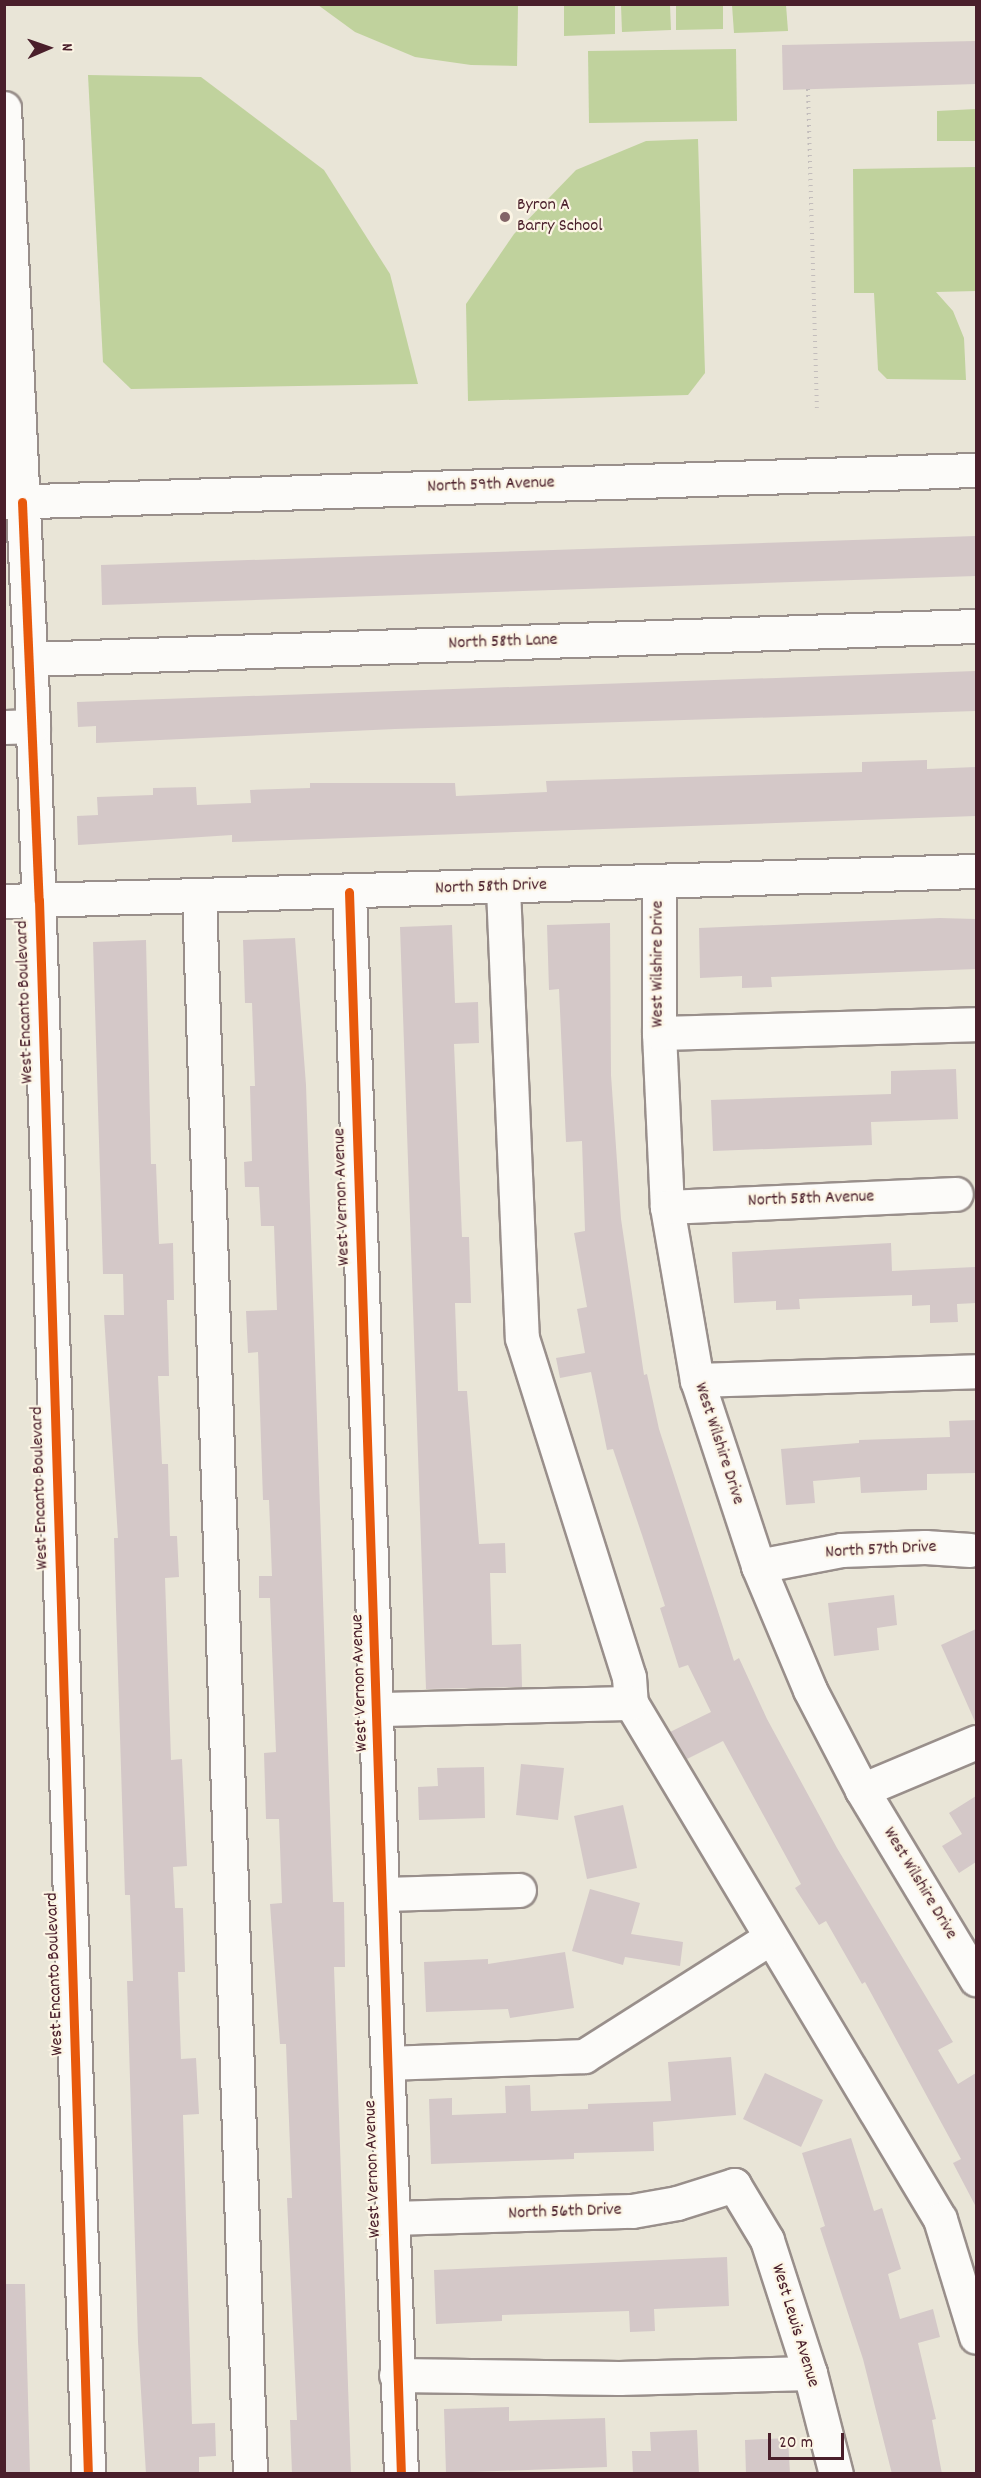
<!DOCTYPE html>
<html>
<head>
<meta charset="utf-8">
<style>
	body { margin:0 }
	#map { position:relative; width:981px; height:2478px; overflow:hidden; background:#e9e5d7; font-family:Dekko,sans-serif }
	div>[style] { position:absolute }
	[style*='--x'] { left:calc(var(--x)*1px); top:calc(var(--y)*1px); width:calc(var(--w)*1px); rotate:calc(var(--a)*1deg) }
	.green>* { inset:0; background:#c0d29d }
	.building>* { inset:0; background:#d4c8c8 }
	.path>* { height:4px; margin-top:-2px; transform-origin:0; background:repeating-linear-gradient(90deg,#c3bdbc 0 1.5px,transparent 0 6px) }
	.roads { filter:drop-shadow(2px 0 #998f8b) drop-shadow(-2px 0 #998f8b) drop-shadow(0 2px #998f8b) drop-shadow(0 -2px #998f8b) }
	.minor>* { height:33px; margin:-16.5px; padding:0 16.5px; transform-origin:16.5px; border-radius:16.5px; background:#fcfbf9 }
	.major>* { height:33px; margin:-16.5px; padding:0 16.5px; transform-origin:16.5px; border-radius:16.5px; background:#fcfbf9 }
	.cycleway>* { height:9px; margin:-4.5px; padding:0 4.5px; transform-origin:4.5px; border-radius:4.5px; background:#e8590c }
	.dots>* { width:16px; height:16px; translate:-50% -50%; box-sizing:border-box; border:3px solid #fcf5e5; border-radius:50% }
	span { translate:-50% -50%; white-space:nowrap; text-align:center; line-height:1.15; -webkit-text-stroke:4.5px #fcf5e5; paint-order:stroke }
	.poi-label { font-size:18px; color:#4a1f2b }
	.left { translate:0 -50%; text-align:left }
	.street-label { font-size:18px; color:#4a1f2b }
	.frame { position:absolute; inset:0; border:6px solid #4a1f2b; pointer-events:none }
	.north { position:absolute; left:18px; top:18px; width:60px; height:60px; -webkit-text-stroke:4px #fcf5e5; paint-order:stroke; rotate:88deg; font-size:16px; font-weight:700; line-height:24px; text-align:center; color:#4a1f2b }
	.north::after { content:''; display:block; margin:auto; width:21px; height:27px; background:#4a1f2b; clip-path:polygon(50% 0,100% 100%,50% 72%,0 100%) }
	.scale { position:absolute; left:768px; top:2433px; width:76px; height:27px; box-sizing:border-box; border:3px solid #4a1f2b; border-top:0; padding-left:8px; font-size:18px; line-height:21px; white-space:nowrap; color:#4a1f2b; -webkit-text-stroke:4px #fcf5e5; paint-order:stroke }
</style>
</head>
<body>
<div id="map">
	<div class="green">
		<div style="clip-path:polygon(318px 5px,518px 5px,517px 66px,471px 65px,415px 57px,355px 32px)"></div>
		<div style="clip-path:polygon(564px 5px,615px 5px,615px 34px,564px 36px)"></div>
		<div style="clip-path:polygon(621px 5px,670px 5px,671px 30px,622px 32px)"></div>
		<div style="clip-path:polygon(676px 5px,723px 5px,723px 29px,676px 30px)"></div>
		<div style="clip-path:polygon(732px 5px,786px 5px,788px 31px,734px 33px)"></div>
		<div style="clip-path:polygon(736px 49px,737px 121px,589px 123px,588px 51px)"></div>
		<div style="clip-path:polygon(88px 75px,201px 77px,324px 170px,390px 274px,418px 384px,131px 389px,103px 362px)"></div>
		<div style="clip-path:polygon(976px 109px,976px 141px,937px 141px,937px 111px)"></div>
		<div style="clip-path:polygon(698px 139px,705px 373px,688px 395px,468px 401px,466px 304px,514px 234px,576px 170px,646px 141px)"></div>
		<div style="clip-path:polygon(976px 167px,976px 291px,936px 292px,953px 311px,964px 338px,966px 380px,887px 379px,878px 370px,874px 293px,854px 293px,853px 169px)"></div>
	</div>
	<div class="building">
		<div style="clip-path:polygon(976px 41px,976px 84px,783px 90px,782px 45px)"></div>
		<div style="clip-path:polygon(976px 536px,976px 576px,102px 605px,101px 565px)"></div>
		<div style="clip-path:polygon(976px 671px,976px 711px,395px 729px,96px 743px,96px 726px,78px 727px,77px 702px)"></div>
		<div style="clip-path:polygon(927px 760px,927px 769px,976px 767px,976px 816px,232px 842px,232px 835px,78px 845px,77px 816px,98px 815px,97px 797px,153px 795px,153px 788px,196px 787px,197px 805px,251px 803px,250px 790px,310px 788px,310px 783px,455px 783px,456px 796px,547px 792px,546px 781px,862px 772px,862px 762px)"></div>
		<div style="clip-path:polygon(940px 918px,976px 919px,976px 969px,771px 977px,772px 987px,742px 988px,742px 976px,700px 978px,699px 928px)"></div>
		<div style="clip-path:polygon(610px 923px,611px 1075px,621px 1219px,644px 1375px,647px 1374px,659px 1429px,734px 1661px,739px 1658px,767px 1719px,837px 1848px,953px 2042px,938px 2050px,958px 2084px,976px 2073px,976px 2207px,953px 2163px,961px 2159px,865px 1982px,862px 1984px,826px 1921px,819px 1925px,795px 1888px,801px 1884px,723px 1741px,687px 1759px,670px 1732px,711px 1712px,688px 1665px,679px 1668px,660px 1608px,665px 1606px,642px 1535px,613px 1449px,607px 1450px,591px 1372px,560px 1378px,556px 1358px,585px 1353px,577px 1309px,587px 1307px,574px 1233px,585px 1231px,582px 1141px,566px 1142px,559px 989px,549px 990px,547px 925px)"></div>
		<div style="clip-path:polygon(452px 925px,455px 1003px,478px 1002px,479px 1043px,454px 1044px,462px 1237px,469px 1237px,471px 1303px,455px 1303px,458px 1391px,467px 1391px,479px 1544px,505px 1543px,506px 1573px,490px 1573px,492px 1645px,521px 1644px,522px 1687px,426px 1689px,400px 927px)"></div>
		<div style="clip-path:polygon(295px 938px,306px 1085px,333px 1902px,344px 1902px,345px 1967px,334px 1967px,351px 2474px,292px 2474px,290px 2420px,297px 2420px,287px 2198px,292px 2198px,286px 2044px,280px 2044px,270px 1904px,282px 1903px,279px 1819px,266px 1819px,264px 1753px,276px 1752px,270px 1598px,259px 1598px,259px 1576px,272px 1576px,269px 1500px,263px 1500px,258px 1352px,248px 1353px,246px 1311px,277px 1310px,274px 1226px,261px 1226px,259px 1187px,245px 1187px,244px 1162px,252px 1161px,250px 1086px,255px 1086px,252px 1003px,245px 1003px,243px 940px)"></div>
		<div style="clip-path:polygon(146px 940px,151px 1164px,156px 1164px,159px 1244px,173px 1243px,174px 1300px,167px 1300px,169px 1376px,158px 1376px,162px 1464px,168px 1464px,170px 1536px,177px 1536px,179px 1577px,165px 1578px,171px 1760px,182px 1759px,187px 1866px,173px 1867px,175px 1908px,183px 1908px,185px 1972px,178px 1972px,181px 2059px,196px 2058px,199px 2114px,183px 2115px,192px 2424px,215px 2423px,216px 2456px,199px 2457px,199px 2474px,146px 2474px,138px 2342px,127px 1981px,133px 1981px,130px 1895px,125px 1895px,116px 1609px,114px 1538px,118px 1538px,104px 1315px,124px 1315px,123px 1274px,103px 1274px,93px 942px)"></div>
		<div style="clip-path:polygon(956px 1069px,958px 1119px,871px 1122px,872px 1145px,713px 1151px,711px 1100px,891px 1094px,891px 1071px)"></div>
		<div style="clip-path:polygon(891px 1243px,892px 1271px,975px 1267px,976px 1303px,957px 1304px,958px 1322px,930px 1323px,930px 1305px,912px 1306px,912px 1295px,799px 1299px,800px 1309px,776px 1310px,776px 1301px,734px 1303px,732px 1252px)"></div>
		<div style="clip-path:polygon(976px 1420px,976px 1473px,927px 1474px,927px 1490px,861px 1493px,860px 1477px,813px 1481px,815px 1503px,786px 1505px,781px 1449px,859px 1443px,859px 1440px,950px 1437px,949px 1421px)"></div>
		<div style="clip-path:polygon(894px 1595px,897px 1625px,877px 1628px,879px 1650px,834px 1656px,828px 1603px)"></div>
		<div style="clip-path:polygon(976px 1629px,976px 1724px,941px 1645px)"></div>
		<div style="clip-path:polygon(521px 1764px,564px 1768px,558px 1820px,516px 1815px)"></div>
		<div style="clip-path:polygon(484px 1767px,485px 1818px,419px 1820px,418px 1787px,438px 1786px,437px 1768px)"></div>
		<div style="clip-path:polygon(976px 1796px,976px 1862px,959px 1873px,942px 1846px,962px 1834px,949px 1813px)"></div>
		<div style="clip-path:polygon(623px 1805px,637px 1868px,587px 1879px,574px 1816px)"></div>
		<div style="clip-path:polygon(590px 1889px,640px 1903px,631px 1934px,683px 1942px,680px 1966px,625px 1957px,623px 1965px,572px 1951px)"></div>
		<div style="clip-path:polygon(565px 1952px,574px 2008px,510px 2018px,508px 2009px,426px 2012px,424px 1962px,488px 1959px,488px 1964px)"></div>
		<div style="clip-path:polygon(731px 2057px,736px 2115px,653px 2122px,654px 2151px,574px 2153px,574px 2159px,431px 2164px,429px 2099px,452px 2098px,452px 2115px,506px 2113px,505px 2086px,530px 2085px,531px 2111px,588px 2109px,588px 2104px,671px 2101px,668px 2062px)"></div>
		<div style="clip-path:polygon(765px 2073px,823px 2100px,801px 2147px,743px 2119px)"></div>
		<div style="clip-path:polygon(851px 2138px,874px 2211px,882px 2208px,901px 2269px,888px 2274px,900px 2319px,933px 2309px,940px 2337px,918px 2343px,936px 2419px,932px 2420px,942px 2474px,892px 2474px,863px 2359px,820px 2228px,825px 2226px,802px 2153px)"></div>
		<div style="clip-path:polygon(727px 2257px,729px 2306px,654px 2309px,655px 2331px,630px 2332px,629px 2311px,502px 2315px,502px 2321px,436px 2324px,434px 2270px)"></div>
		<div style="clip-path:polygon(4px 2284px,25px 2284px,30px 2474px,4px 2474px)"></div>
		<div style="clip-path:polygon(509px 2407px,509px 2421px,605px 2418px,607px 2467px,446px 2473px,444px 2409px)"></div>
		<div style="clip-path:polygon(697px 2430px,699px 2474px,633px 2474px,632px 2451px,651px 2451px,650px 2432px)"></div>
		<div style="clip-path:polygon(788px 2438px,790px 2474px,746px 2474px,745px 2440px)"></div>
	</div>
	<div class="path">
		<div style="--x:808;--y:89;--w:319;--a:88.4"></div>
	</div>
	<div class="roads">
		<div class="minor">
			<div style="--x:4;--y:108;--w:590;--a:87.28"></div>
			<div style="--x:32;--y:697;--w:1778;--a:88.19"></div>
			<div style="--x:30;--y:659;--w:947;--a:-2"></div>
			<div style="--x:4;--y:727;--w:29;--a:-2"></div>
			<div style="--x:659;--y:881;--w:152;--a:90"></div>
			<div style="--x:659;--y:1033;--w:174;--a:87.4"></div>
			<div style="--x:667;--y:1207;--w:176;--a:80.2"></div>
			<div style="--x:697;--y:1380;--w:196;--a:71.8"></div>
			<div style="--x:758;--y:1566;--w:134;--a:67.2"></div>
			<div style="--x:810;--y:1690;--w:113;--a:62.5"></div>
			<div style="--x:862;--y:1790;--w:221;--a:58.9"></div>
			<div style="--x:503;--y:888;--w:450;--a:87.6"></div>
			<div style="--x:522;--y:1338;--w:355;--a:72.5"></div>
			<div style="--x:629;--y:1677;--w:26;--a:86"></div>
			<div style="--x:631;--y:1703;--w:601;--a:59.09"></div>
			<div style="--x:940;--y:2219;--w:123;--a:73"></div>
			<div style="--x:349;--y:892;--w:1583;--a:88.12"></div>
			<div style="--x:199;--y:895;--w:1580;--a:88.15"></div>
			<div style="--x:4;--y:901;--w:972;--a:-1.77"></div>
			<div style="--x:659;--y:1033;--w:317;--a:-1.6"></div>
			<div style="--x:667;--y:1207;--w:289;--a:-2.6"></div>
			<div style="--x:697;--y:1380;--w:279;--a:-1.8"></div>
			<div style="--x:758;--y:1566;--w:85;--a:-10.9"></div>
			<div style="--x:841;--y:1550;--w:84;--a:-2"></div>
			<div style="--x:925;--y:1547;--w:45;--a:3.8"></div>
			<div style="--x:379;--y:1709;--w:252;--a:-1.4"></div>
			<div style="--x:862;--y:1790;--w:124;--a:-22.8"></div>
			<div style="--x:384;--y:1894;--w:135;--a:-1.7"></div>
			<div style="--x:388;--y:2063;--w:196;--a:-2"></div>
			<div style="--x:584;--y:2056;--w:220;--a:-32.4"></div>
			<div style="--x:392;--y:2218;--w:240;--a:-1.7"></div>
			<div style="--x:632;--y:2211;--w:46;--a:-10.1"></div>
			<div style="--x:677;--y:2203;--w:60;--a:-17.5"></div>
			<div style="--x:734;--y:2185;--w:64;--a:59"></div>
			<div style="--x:767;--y:2240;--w:140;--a:72.1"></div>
			<div style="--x:810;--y:2373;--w:104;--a:75.6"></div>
			<div style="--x:396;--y:2375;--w:223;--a:0.8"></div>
			<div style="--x:619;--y:2378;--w:191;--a:-1.5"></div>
		</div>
		<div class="major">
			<div style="--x:4;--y:502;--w:973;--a:-1.89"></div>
		</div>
	</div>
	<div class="cycleway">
		<div style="--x:22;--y:502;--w:398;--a:87.6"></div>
		<div style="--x:39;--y:900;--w:1575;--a:88.22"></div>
		<div style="--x:349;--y:892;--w:1583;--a:88.12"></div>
	</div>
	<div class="dots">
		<div style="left:505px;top:217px;background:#826467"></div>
	</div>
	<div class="poi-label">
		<span class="left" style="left:517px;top:217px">Byron A<br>Barry School</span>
	</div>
	<div class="street-label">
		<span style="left:491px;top:486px;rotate:-2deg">North 59th Avenue</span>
		<span style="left:503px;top:643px;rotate:-2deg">North 58th Lane</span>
		<span style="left:491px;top:888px;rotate:-2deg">North 58th Drive</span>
		<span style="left:659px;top:964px;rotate:-90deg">West Wilshire Drive</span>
		<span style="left:26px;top:1002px;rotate:-92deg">West Encanto Boulevard</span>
		<span style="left:343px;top:1197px;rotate:-92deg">West Vernon Avenue</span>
		<span style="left:811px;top:1200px;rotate:-2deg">North 58th Avenue</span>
		<span style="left:718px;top:1444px;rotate:72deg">West Wilshire Drive</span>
		<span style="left:41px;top:1488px;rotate:-92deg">West Encanto Boulevard</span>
		<span style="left:881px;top:1551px;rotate:-3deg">North 57th Drive</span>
		<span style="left:361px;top:1683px;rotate:-92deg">West Vernon Avenue</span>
		<span style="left:919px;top:1884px;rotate:59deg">West Wilshire Drive</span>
		<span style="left:56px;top:1974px;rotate:-92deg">West Encanto Boulevard</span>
		<span style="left:374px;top:2169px;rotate:-92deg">West Vernon Avenue</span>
		<span style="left:565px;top:2213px;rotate:-2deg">North 56th Drive</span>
		<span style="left:794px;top:2326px;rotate:73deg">West Lewis Avenue</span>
	</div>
	<div class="frame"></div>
	<div class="north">N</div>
	<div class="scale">20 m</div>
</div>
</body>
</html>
